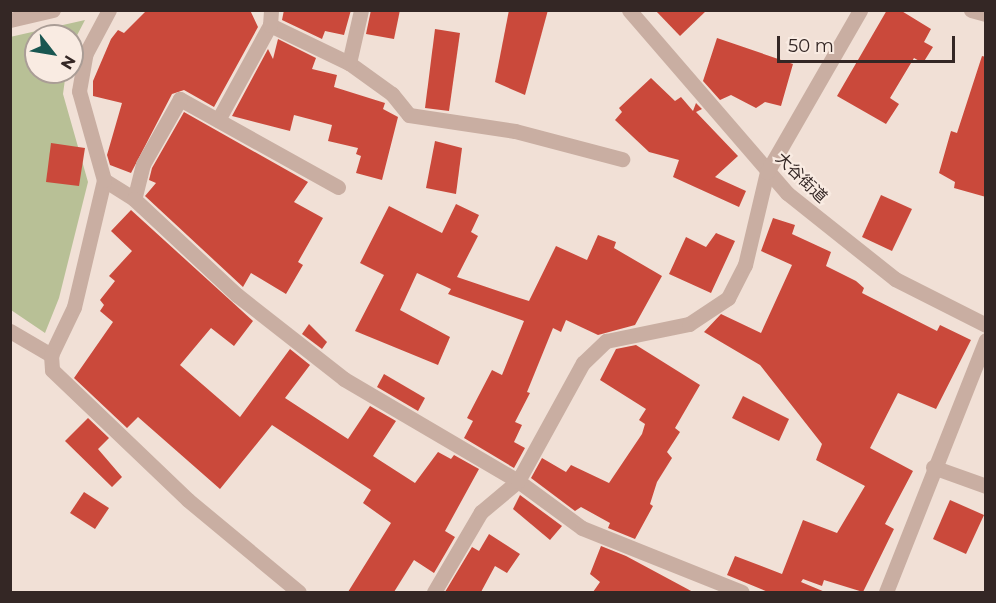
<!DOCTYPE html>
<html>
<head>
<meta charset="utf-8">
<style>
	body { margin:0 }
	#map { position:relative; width:996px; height:603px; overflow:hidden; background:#f1e0d6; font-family:Montserrat,"Noto Sans JP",sans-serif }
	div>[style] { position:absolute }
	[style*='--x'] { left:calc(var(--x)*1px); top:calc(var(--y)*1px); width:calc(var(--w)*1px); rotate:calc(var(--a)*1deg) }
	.green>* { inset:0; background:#b8c096 }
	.building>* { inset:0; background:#ca493b }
	.minor>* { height:15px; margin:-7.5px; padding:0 7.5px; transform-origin:7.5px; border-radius:7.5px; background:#c9aea2 }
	span { translate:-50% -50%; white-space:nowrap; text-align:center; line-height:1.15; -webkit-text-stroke:4.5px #f9ebe2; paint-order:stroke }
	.street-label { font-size:16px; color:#342725 }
	.frame { position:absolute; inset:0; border:12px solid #342725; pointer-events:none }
	.north { position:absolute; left:24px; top:24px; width:60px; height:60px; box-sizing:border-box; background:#f9ebe2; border:2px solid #aa9d96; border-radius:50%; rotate:121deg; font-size:16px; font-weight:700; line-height:24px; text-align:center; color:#342725 }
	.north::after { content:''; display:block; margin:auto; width:21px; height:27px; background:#195651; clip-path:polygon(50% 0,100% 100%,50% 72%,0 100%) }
	.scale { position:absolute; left:777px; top:36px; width:178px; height:27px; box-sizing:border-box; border:3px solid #342725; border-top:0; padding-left:8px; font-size:18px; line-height:21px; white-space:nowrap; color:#342725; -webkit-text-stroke:4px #f9ebe2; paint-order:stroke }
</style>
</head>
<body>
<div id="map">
	<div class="green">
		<div style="clip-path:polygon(85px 20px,72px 45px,72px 36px,36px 36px,36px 72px,66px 72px,63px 94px,88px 182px,59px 298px,45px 333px,11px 310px,10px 37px)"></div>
	</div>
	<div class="building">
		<div style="clip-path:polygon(147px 10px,250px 10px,258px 27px,214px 107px,184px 90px,172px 94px,131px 173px,110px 165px,107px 155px,122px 103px,93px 96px,93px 81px,111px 39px,118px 30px,124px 33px)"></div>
		<div style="clip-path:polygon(284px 10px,351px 10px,344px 35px,325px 31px,322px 39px,282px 20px)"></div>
		<div style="clip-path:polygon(371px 10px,400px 10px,394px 39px,366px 34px)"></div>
		<div style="clip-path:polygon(509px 10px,548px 10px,525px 95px,495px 82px)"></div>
		<div style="clip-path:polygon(655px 10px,707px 10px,680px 36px)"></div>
		<div style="clip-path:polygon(887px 10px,900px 10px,931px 29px,924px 42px,933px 47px,923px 63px,914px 58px,890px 98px,899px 104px,886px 124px,837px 96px)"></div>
		<div style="clip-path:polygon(435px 29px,460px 33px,449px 111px,425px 108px)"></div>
		<div style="clip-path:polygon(717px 38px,793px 64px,781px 106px,765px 102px,756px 108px,731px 95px,720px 100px,703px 81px)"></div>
		<div style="clip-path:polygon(278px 39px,316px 58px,312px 69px,337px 75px,334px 87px,385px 103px,383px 109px,398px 117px,382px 180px,356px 173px,361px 156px,356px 154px,358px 148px,328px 141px,332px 125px,294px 115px,290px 131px,232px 116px,268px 49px,273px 59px)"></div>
		<div style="clip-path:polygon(982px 56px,986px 57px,986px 197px,954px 188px,955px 182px,939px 173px,951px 131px,957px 133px)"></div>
		<div style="clip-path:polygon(651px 78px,675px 101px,681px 97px,693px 111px,696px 103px,702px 109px,696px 112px,738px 156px,715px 177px,746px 191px,739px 207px,673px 177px,679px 160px,649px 152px,615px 120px,622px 112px,619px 108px)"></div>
		<div style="clip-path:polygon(184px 112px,308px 182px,294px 202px,323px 218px,298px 262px,303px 265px,286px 294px,251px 273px,243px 287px,145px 196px,156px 183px,149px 180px,152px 168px)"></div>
		<div style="clip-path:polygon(435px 141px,462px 148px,456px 194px,426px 188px)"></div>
		<div style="clip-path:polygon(51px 143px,85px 148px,79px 186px,46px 182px)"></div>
		<div style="clip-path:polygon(881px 195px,912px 209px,892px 251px,862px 237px)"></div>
		<div style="clip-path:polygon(456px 204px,479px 215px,471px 232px,478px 236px,457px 277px,510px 295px,529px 301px,556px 246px,587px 260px,598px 235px,616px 242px,614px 248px,662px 276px,635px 325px,598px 335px,566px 320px,561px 332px,553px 328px,527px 392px,530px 393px,515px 422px,522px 425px,514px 442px,525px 448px,514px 468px,464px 438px,473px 421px,467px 418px,492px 370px,502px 375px,524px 321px,448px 294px,451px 289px,417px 273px,400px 310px,450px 337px,438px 365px,355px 331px,384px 275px,360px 263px,389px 206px,442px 233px)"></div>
		<div style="clip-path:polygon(131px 210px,253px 321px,234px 346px,211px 328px,180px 365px,240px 417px,290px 349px,310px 365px,285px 398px,348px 439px,370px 406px,396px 421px,373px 456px,415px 483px,438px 452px,451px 459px,454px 455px,479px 469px,445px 531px,455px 537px,434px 573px,414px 560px,394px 592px,348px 592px,391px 523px,363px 503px,371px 490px,272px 425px,220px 489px,138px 417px,127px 428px,74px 378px,113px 322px,100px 311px,104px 305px,100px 300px,115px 281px,109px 276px,132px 251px,111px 231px)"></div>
		<div style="clip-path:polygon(773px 218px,795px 225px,792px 234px,831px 252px,826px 266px,856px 281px,864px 288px,862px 293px,937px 331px,940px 325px,971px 340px,936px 409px,898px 393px,870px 448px,913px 471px,885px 524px,894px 529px,863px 592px,824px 580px,822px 586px,803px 579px,801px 582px,825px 592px,768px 592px,727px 575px,735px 556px,782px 574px,803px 520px,837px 533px,865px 486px,816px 460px,822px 444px,760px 365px,704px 332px,721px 314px,761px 333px,792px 265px,761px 251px)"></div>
		<div style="clip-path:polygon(716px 233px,735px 241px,711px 293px,669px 274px,686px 237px,706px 247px)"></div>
		<div style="clip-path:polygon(309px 324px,327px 342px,322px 349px,302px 334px)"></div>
		<div style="clip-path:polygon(636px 345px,700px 385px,675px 428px,680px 432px,667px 452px,672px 458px,657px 482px,650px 504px,653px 506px,635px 539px,608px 528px,610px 523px,581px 507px,575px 511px,531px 478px,542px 458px,566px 472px,571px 465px,609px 483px,642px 434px,645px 424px,639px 420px,646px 409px,600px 380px,616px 349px)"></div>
		<div style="clip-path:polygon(384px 374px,425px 398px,418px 411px,377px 387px)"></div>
		<div style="clip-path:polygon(743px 396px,789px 419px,779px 441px,732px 418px)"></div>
		<div style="clip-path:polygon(88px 418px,109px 438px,98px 449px,122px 477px,112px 487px,65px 441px)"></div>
		<div style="clip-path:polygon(84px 492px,109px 508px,95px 529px,70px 513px)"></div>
		<div style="clip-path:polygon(520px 495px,562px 526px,550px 540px,513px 509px)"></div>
		<div style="clip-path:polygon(950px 500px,984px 515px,966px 554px,933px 539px)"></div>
		<div style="clip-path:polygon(489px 534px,520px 554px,507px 573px,495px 566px,481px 592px,445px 592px,472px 547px,479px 551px)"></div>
		<div style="clip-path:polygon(601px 546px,626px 556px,693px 592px,593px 592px,600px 582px,590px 574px)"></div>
	</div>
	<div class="minor">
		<div style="--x:629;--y:10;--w:242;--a:49.2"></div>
		<div style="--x:787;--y:193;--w:138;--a:38.5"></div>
		<div style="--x:895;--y:279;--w:102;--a:26.8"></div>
		<div style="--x:971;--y:10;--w:16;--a:15"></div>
		<div style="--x:10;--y:20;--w:44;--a:-13.1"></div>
		<div style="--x:270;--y:25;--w:88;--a:25.7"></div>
		<div style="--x:349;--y:63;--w:53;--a:35.8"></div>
		<div style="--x:392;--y:94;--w:27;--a:51"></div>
		<div style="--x:409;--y:115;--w:107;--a:8.6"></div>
		<div style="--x:515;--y:131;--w:111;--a:14.7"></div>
		<div style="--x:349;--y:63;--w:54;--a:-77.2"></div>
		<div style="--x:218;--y:120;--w:108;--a:-61.3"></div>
		<div style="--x:270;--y:25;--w:15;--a:-86"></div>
		<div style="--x:104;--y:180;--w:36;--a:32"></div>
		<div style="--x:338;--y:187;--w:181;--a:-150.9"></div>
		<div style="--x:180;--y:99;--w:75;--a:119.6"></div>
		<div style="--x:143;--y:164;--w:36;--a:104"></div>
		<div style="--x:134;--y:199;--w:141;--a:43"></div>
		<div style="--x:237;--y:295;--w:136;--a:38.1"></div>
		<div style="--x:344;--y:379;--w:202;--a:30.4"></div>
		<div style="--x:518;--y:481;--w:79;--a:36.3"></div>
		<div style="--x:582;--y:528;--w:172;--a:21.8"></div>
		<div style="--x:10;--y:331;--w:48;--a:30.3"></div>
		<div style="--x:51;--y:355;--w:53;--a:-64.4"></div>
		<div style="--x:74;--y:307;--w:130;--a:-76.7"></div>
		<div style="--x:104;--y:180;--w:92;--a:-105.7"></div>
		<div style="--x:79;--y:91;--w:39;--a:-80"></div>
		<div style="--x:86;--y:53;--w:49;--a:-61.9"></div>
		<div style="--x:51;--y:355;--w:15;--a:86"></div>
		<div style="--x:52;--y:370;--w:188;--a:43.7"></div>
		<div style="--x:188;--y:500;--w:144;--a:39.7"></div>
		<div style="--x:933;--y:467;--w:56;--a:19.7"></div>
		<div style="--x:434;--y:592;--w:93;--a:-59.6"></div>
		<div style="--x:481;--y:512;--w:48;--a:-40"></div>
		<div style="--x:518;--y:481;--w:135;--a:-61.2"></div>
		<div style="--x:583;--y:363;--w:32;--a:-44"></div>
		<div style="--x:606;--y:341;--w:85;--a:-11.6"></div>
		<div style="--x:689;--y:324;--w:47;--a:-33.7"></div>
		<div style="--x:728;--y:298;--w:37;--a:-63"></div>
		<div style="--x:745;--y:265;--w:96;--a:-76.7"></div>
		<div style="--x:767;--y:172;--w:187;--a:-60.1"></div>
		<div style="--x:886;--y:592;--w:271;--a:-68.4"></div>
	</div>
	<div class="street-label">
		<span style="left:801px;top:178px;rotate:44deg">大谷街道</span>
	</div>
	<div class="frame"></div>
	<div class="north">N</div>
	<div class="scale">50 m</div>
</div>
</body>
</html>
